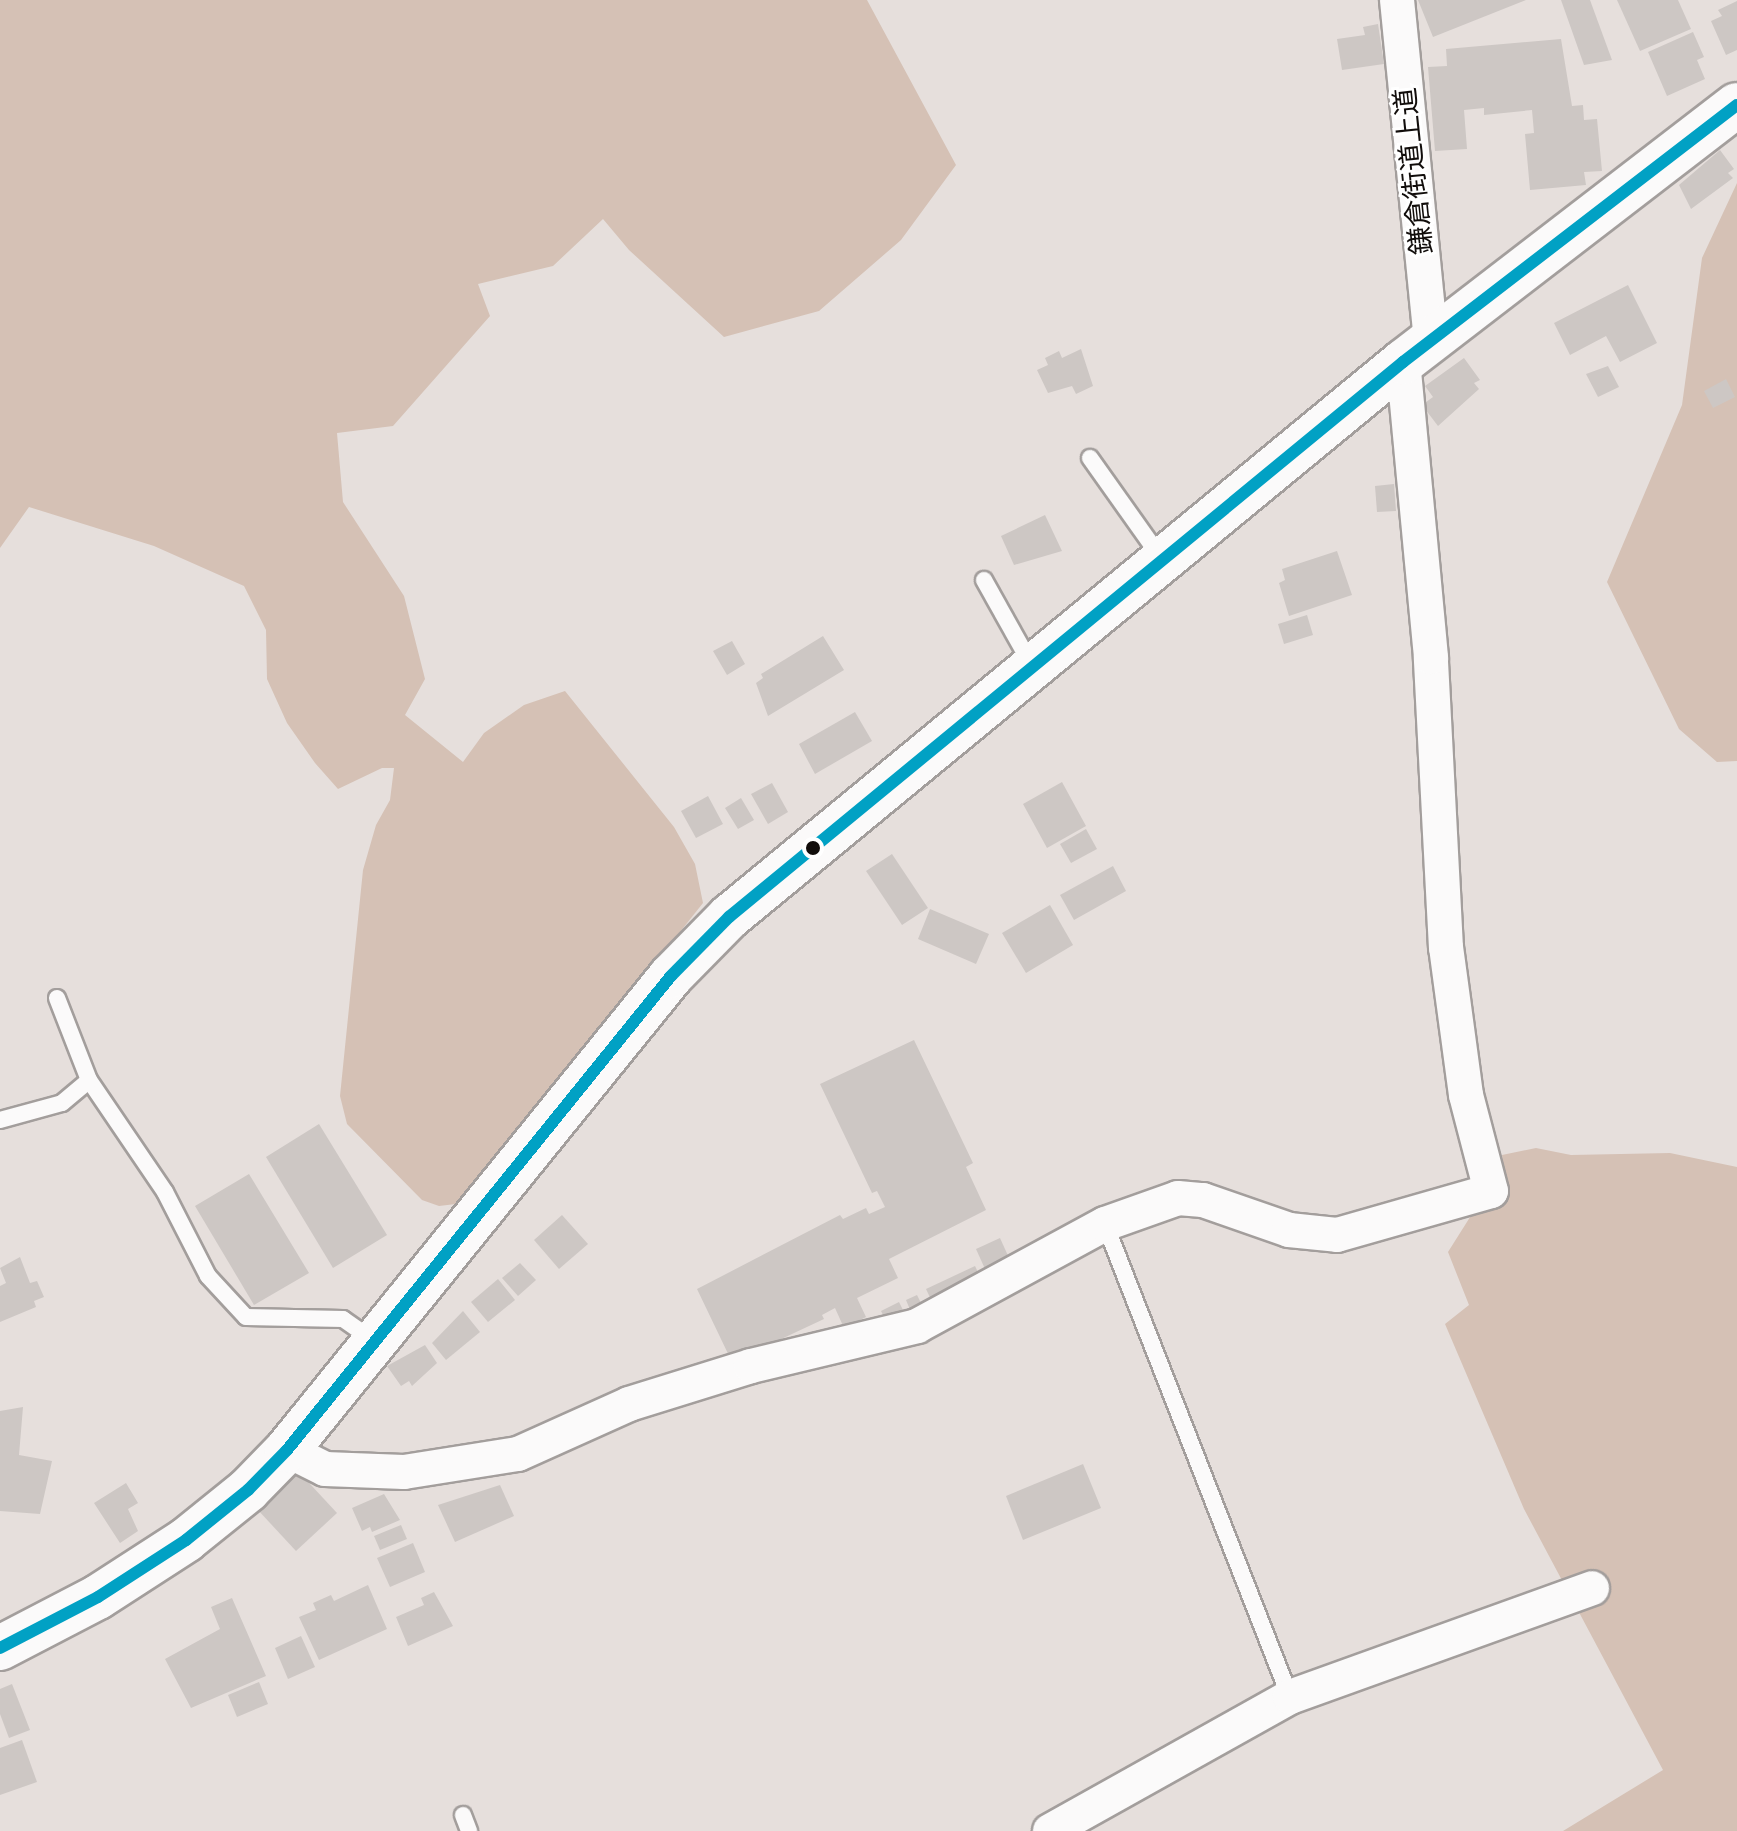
<!DOCTYPE html>
<html>
<head>
<meta charset="utf-8">
<style>
	body { margin:0 }
	#map { position:relative; width:1737px; height:1831px; overflow:hidden; background:#e6dfdc; font-family:"Work Sans","Noto Sans JP",sans-serif }
	div>[style] { position:absolute }
	[style*='--x'] { left:calc(var(--x)*1px); top:calc(var(--y)*1px); width:calc(var(--w)*1px); rotate:calc(var(--a)*1deg) }
	.green>* { inset:0; background:#d5c1b5 }
	.building>* { inset:0; background:#cdc7c4 }
	.roads { filter:drop-shadow(2px 0 #a39e9c) drop-shadow(-2px 0 #a39e9c) drop-shadow(0 2px #a39e9c) drop-shadow(0 -2px #a39e9c) }
	.service>* { height:16px; margin:-8px; padding:0 8px; transform-origin:8px; border-radius:8px; background:#fbfafa }
	.minor>* { height:34px; margin:-17px; padding:0 17px; transform-origin:17px; border-radius:17px; background:#fbfafa }
	.primary>* { height:44px; margin:-22px; padding:0 22px; transform-origin:22px; border-radius:22px; background:#fbfafa }
	.bus-1>* { height:12px; margin:-6px; padding:0 6px; transform-origin:6px; border-radius:6px; background:#01a1c4 }
	.dots>* { width:22px; height:22px; translate:-50% -50%; box-sizing:border-box; border:4px solid #fff; border-radius:50% }
	span { translate:-50% -50%; white-space:nowrap; text-align:center; line-height:1.15; -webkit-text-stroke:6px #fff; paint-order:stroke }
	.street-label { font-size:28px; color:#110d0b }
</style>
</head>
<body>
<div id="map">
	<div class="green">
		<div style="clip-path:polygon(0 0,867px 0,956px 165px,901px 240px,819px 311px,724px 337px,629px 250px,603px 219px,553px 266px,478px 284px,490px 316px,393px 426px,337px 433px,343px 502px,404px 596px,425px 679px,405px 715px,463px 762px,484px 733px,524px 705px,565px 691px,674px 827px,695px 864px,703px 903px,464px 1203px,439px 1206px,422px 1200px,347px 1124px,340px 1096px,363px 870px,376px 825px,390px 800px,394px 768px,382px 768px,338px 789px,315px 763px,287px 723px,267px 679px,266px 630px,244px 586px,154px 546px,29px 507px,0 548px)"></div>
		<div style="clip-path:polygon(1737px 183px,1737px 761px,1717px 762px,1679px 729px,1607px 582px,1682px 405px,1702px 258px)"></div>
		<div style="clip-path:polygon(1536px 1148px,1571px 1155px,1670px 1153px,1737px 1167px,1737px 1831px,1563px 1831px,1663px 1770px,1524px 1509px,1445px 1324px,1469px 1305px,1448px 1252px,1472px 1214px,1506px 1202px,1502px 1155px)"></div>
	</div>
	<div class="building">
		<div style="clip-path:polygon(1418px 0,1526px 0,1433px 37px)"></div>
		<div style="clip-path:polygon(1561px 0,1590px 0,1612px 60px,1584px 65px)"></div>
		<div style="clip-path:polygon(1617px 0,1678px 0,1691px 29px,1640px 51px)"></div>
		<div style="clip-path:polygon(1737px 1px,1737px 50px,1726px 55px,1711px 21px,1722px 16px,1718px 10px)"></div>
		<div style="clip-path:polygon(1378px 24px,1384px 64px,1342px 70px,1337px 39px,1365px 35px,1363px 27px)"></div>
		<div style="clip-path:polygon(1693px 32px,1704px 57px,1697px 60px,1705px 79px,1667px 96px,1648px 52px)"></div>
		<div style="clip-path:polygon(1561px 39px,1572px 106px,1583px 105px,1584px 120px,1597px 119px,1602px 171px,1584px 172px,1586px 185px,1530px 190px,1525px 134px,1534px 133px,1532px 110px,1484px 115px,1484px 108px,1464px 110px,1467px 149px,1435px 151px,1428px 67px,1447px 66px,1446px 49px)"></div>
		<div style="clip-path:polygon(1720px 150px,1734px 169px,1728px 173px,1733px 178px,1691px 209px,1679px 185px)"></div>
		<div style="clip-path:polygon(1628px 285px,1657px 343px,1620px 362px,1606px 336px,1570px 355px,1554px 323px)"></div>
		<div style="clip-path:polygon(1081px 349px,1093px 386px,1076px 394px,1072px 386px,1048px 393px,1037px 370px,1048px 365px,1045px 358px,1059px 351px,1062px 358px)"></div>
		<div style="clip-path:polygon(1464px 358px,1480px 380px,1474px 383px,1479px 389px,1438px 426px,1422px 405px,1433px 397px,1425px 386px)"></div>
		<div style="clip-path:polygon(1608px 366px,1619px 387px,1598px 397px,1586px 374px)"></div>
		<div style="clip-path:polygon(1726px 379px,1735px 397px,1713px 408px,1704px 391px)"></div>
		<div style="clip-path:polygon(1394px 484px,1396px 511px,1377px 512px,1375px 486px)"></div>
		<div style="clip-path:polygon(1045px 515px,1062px 551px,1014px 565px,1001px 536px)"></div>
		<div style="clip-path:polygon(1337px 551px,1352px 595px,1289px 616px,1279px 583px,1285px 580px,1282px 569px)"></div>
		<div style="clip-path:polygon(1307px 615px,1313px 635px,1284px 644px,1278px 624px)"></div>
		<div style="clip-path:polygon(823px 636px,844px 670px,768px 716px,756px 683px,763px 678px,761px 674px)"></div>
		<div style="clip-path:polygon(732px 641px,745px 664px,727px 675px,713px 651px)"></div>
		<div style="clip-path:polygon(855px 712px,872px 741px,815px 774px,799px 744px)"></div>
		<div style="clip-path:polygon(1062px 782px,1086px 826px,1047px 848px,1023px 804px)"></div>
		<div style="clip-path:polygon(772px 783px,788px 812px,768px 824px,751px 794px)"></div>
		<div style="clip-path:polygon(708px 796px,723px 824px,696px 838px,681px 811px)"></div>
		<div style="clip-path:polygon(741px 798px,754px 820px,738px 829px,725px 808px)"></div>
		<div style="clip-path:polygon(1086px 829px,1097px 849px,1071px 863px,1060px 844px)"></div>
		<div style="clip-path:polygon(892px 854px,928px 908px,902px 925px,866px 871px)"></div>
		<div style="clip-path:polygon(1113px 866px,1126px 891px,1074px 920px,1060px 895px)"></div>
		<div style="clip-path:polygon(1050px 905px,1073px 945px,1026px 973px,1002px 933px)"></div>
		<div style="clip-path:polygon(930px 909px,989px 934px,976px 964px,918px 939px)"></div>
		<div style="clip-path:polygon(914px 1040px,973px 1163px,966px 1167px,986px 1210px,889px 1259px,898px 1278px,857px 1298px,866px 1317px,844px 1328px,835px 1308px,822px 1315px,824px 1319px,732px 1362px,697px 1289px,840px 1215px,843px 1219px,866px 1208px,869px 1214px,885px 1207px,877px 1191px,872px 1193px,820px 1084px)"></div>
		<div style="clip-path:polygon(319px 1124px,387px 1235px,333px 1268px,266px 1157px)"></div>
		<div style="clip-path:polygon(249px 1174px,309px 1273px,254px 1305px,195px 1206px)"></div>
		<div style="clip-path:polygon(562px 1215px,588px 1244px,559px 1269px,534px 1240px)"></div>
		<div style="clip-path:polygon(1000px 1238px,1014px 1269px,990px 1280px,976px 1249px)"></div>
		<div style="clip-path:polygon(20px 1257px,30px 1283px,37px 1281px,44px 1297px,34px 1301px,36px 1307px,0 1322px,0 1286px,6px 1283px,0 1268px)"></div>
		<div style="clip-path:polygon(520px 1263px,536px 1280px,518px 1296px,502px 1278px)"></div>
		<div style="clip-path:polygon(975px 1266px,984px 1285px,935px 1308px,926px 1289px)"></div>
		<div style="clip-path:polygon(498px 1279px,515px 1300px,488px 1322px,471px 1302px)"></div>
		<div style="clip-path:polygon(917px 1295px,923px 1307px,911px 1312px,906px 1300px)"></div>
		<div style="clip-path:polygon(899px 1302px,904px 1312px,886px 1321px,881px 1311px)"></div>
		<div style="clip-path:polygon(463px 1311px,480px 1332px,446px 1360px,432px 1343px)"></div>
		<div style="clip-path:polygon(425px 1345px,437px 1363px,412px 1386px,409px 1381px,401px 1386px,387px 1366px)"></div>
		<div style="clip-path:polygon(23px 1407px,19px 1455px,52px 1461px,40px 1514px,0 1511px,0 1411px)"></div>
		<div style="clip-path:polygon(1083px 1464px,1101px 1508px,1023px 1540px,1006px 1496px)"></div>
		<div style="clip-path:polygon(298px 1471px,337px 1513px,296px 1551px,257px 1509px)"></div>
		<div style="clip-path:polygon(126px 1483px,138px 1503px,128px 1509px,138px 1531px,120px 1543px,94px 1503px)"></div>
		<div style="clip-path:polygon(500px 1485px,514px 1516px,455px 1542px,438px 1505px)"></div>
		<div style="clip-path:polygon(384px 1494px,400px 1520px,372px 1532px,370px 1527px,362px 1531px,352px 1508px)"></div>
		<div style="clip-path:polygon(401px 1525px,407px 1539px,380px 1550px,374px 1536px)"></div>
		<div style="clip-path:polygon(413px 1543px,425px 1572px,390px 1587px,377px 1558px)"></div>
		<div style="clip-path:polygon(368px 1585px,387px 1629px,319px 1660px,299px 1617px,316px 1610px,313px 1603px,331px 1595px,334px 1601px)"></div>
		<div style="clip-path:polygon(434px 1592px,453px 1626px,408px 1646px,396px 1617px,424px 1605px,421px 1598px)"></div>
		<div style="clip-path:polygon(232px 1598px,266px 1676px,191px 1708px,165px 1659px,220px 1629px,211px 1607px)"></div>
		<div style="clip-path:polygon(301px 1636px,315px 1667px,288px 1679px,275px 1648px)"></div>
		<div style="clip-path:polygon(259px 1682px,268px 1704px,237px 1717px,228px 1695px)"></div>
		<div style="clip-path:polygon(12px 1684px,30px 1730px,9px 1738px,0 1714px,0 1689px)"></div>
		<div style="clip-path:polygon(22px 1740px,37px 1782px,0 1795px,0 1748px)"></div>
	</div>
	<div class="roads">
		<div class="service">
			<div style="--x:1090;--y:458;--w:123;--a:54.6"></div>
			<div style="--x:984;--y:580;--w:98;--a:60.8"></div>
			<div style="--x:57;--y:998;--w:88;--a:68.7"></div>
			<div style="--x:89;--y:1080;--w:135;--a:55.8"></div>
			<div style="--x:165;--y:1192;--w:94;--a:62.9"></div>
			<div style="--x:208;--y:1276;--w:56;--a:47.2"></div>
			<div style="--x:246;--y:1317;--w:97;--a:1.2"></div>
			<div style="--x:343;--y:1319;--w:37;--a:35"></div>
			<div style="--x:0;--y:1120;--w:64;--a:-15.3"></div>
			<div style="--x:62;--y:1103;--w:35;--a:-40"></div>
			<div style="--x:1105;--y:1224;--w:508;--a:68.64"></div>
			<div style="--x:463;--y:1815;--w:17;--a:69"></div>
		</div>
		<div class="minor">
			<div style="--x:1397;--y:0;--w:344;--a:84.3"></div>
			<div style="--x:287;--y:1450;--w:42;--a:26.6"></div>
			<div style="--x:325;--y:1469;--w:79;--a:2.2"></div>
			<div style="--x:404;--y:1472;--w:115;--a:-9"></div>
			<div style="--x:518;--y:1454;--w:122;--a:-24.2"></div>
			<div style="--x:629;--y:1404;--w:128;--a:-17.3"></div>
			<div style="--x:751;--y:1366;--w:171;--a:-13.5"></div>
			<div style="--x:917;--y:1326;--w:214;--a:-28.5"></div>
			<div style="--x:1105;--y:1224;--w:77;--a:-19.6"></div>
			<div style="--x:1178;--y:1198;--w:25;--a:5"></div>
			<div style="--x:1203;--y:1200;--w:91;--a:19.2"></div>
			<div style="--x:1289;--y:1230;--w:48;--a:5.9"></div>
			<div style="--x:1337;--y:1235;--w:160;--a:-15.9"></div>
			<div style="--x:1491;--y:1191;--w:99;--a:-104.6"></div>
			<div style="--x:1466;--y:1095;--w:148;--a:-97.7"></div>
			<div style="--x:1446;--y:948;--w:291;--a:-93"></div>
			<div style="--x:1431;--y:657;--w:296;--a:-95.4"></div>
			<div style="--x:1050;--y:1831;--w:275;--a:-29.2"></div>
			<div style="--x:1290;--y:1697;--w:321;--a:-19.8"></div>
		</div>
		<div class="primary">
			<div style="--x:0;--y:1648;--w:110;--a:-27.5"></div>
			<div style="--x:98;--y:1597;--w:105;--a:-32.9"></div>
			<div style="--x:186;--y:1540;--w:80;--a:-38.9"></div>
			<div style="--x:248;--y:1490;--w:56;--a:-45.7"></div>
			<div style="--x:287;--y:1450;--w:610;--a:-50.99"></div>
			<div style="--x:671;--y:976;--w:83;--a:-45.5"></div>
			<div style="--x:729;--y:917;--w:873;--a:-39.47"></div>
			<div style="--x:1403;--y:362;--w:421;--a:-37.6"></div>
		</div>
	</div>
	<div class="bus-1">
		<div style="--x:0;--y:1648;--w:110;--a:-27.5"></div>
		<div style="--x:98;--y:1597;--w:105;--a:-32.9"></div>
		<div style="--x:186;--y:1540;--w:80;--a:-38.9"></div>
		<div style="--x:248;--y:1490;--w:56;--a:-45.7"></div>
		<div style="--x:287;--y:1450;--w:610;--a:-50.99"></div>
		<div style="--x:671;--y:976;--w:83;--a:-45.5"></div>
		<div style="--x:729;--y:917;--w:873;--a:-39.47"></div>
		<div style="--x:1403;--y:362;--w:421;--a:-37.6"></div>
	</div>
	<div class="dots">
		<div style="left:813px;top:848px;background:#110d0b"></div>
	</div>
	<div class="street-label">
		<span style="left:1414px;top:171px;rotate:-96deg">鎌倉街道上道</span>
	</div>
</div>
</body>
</html>
